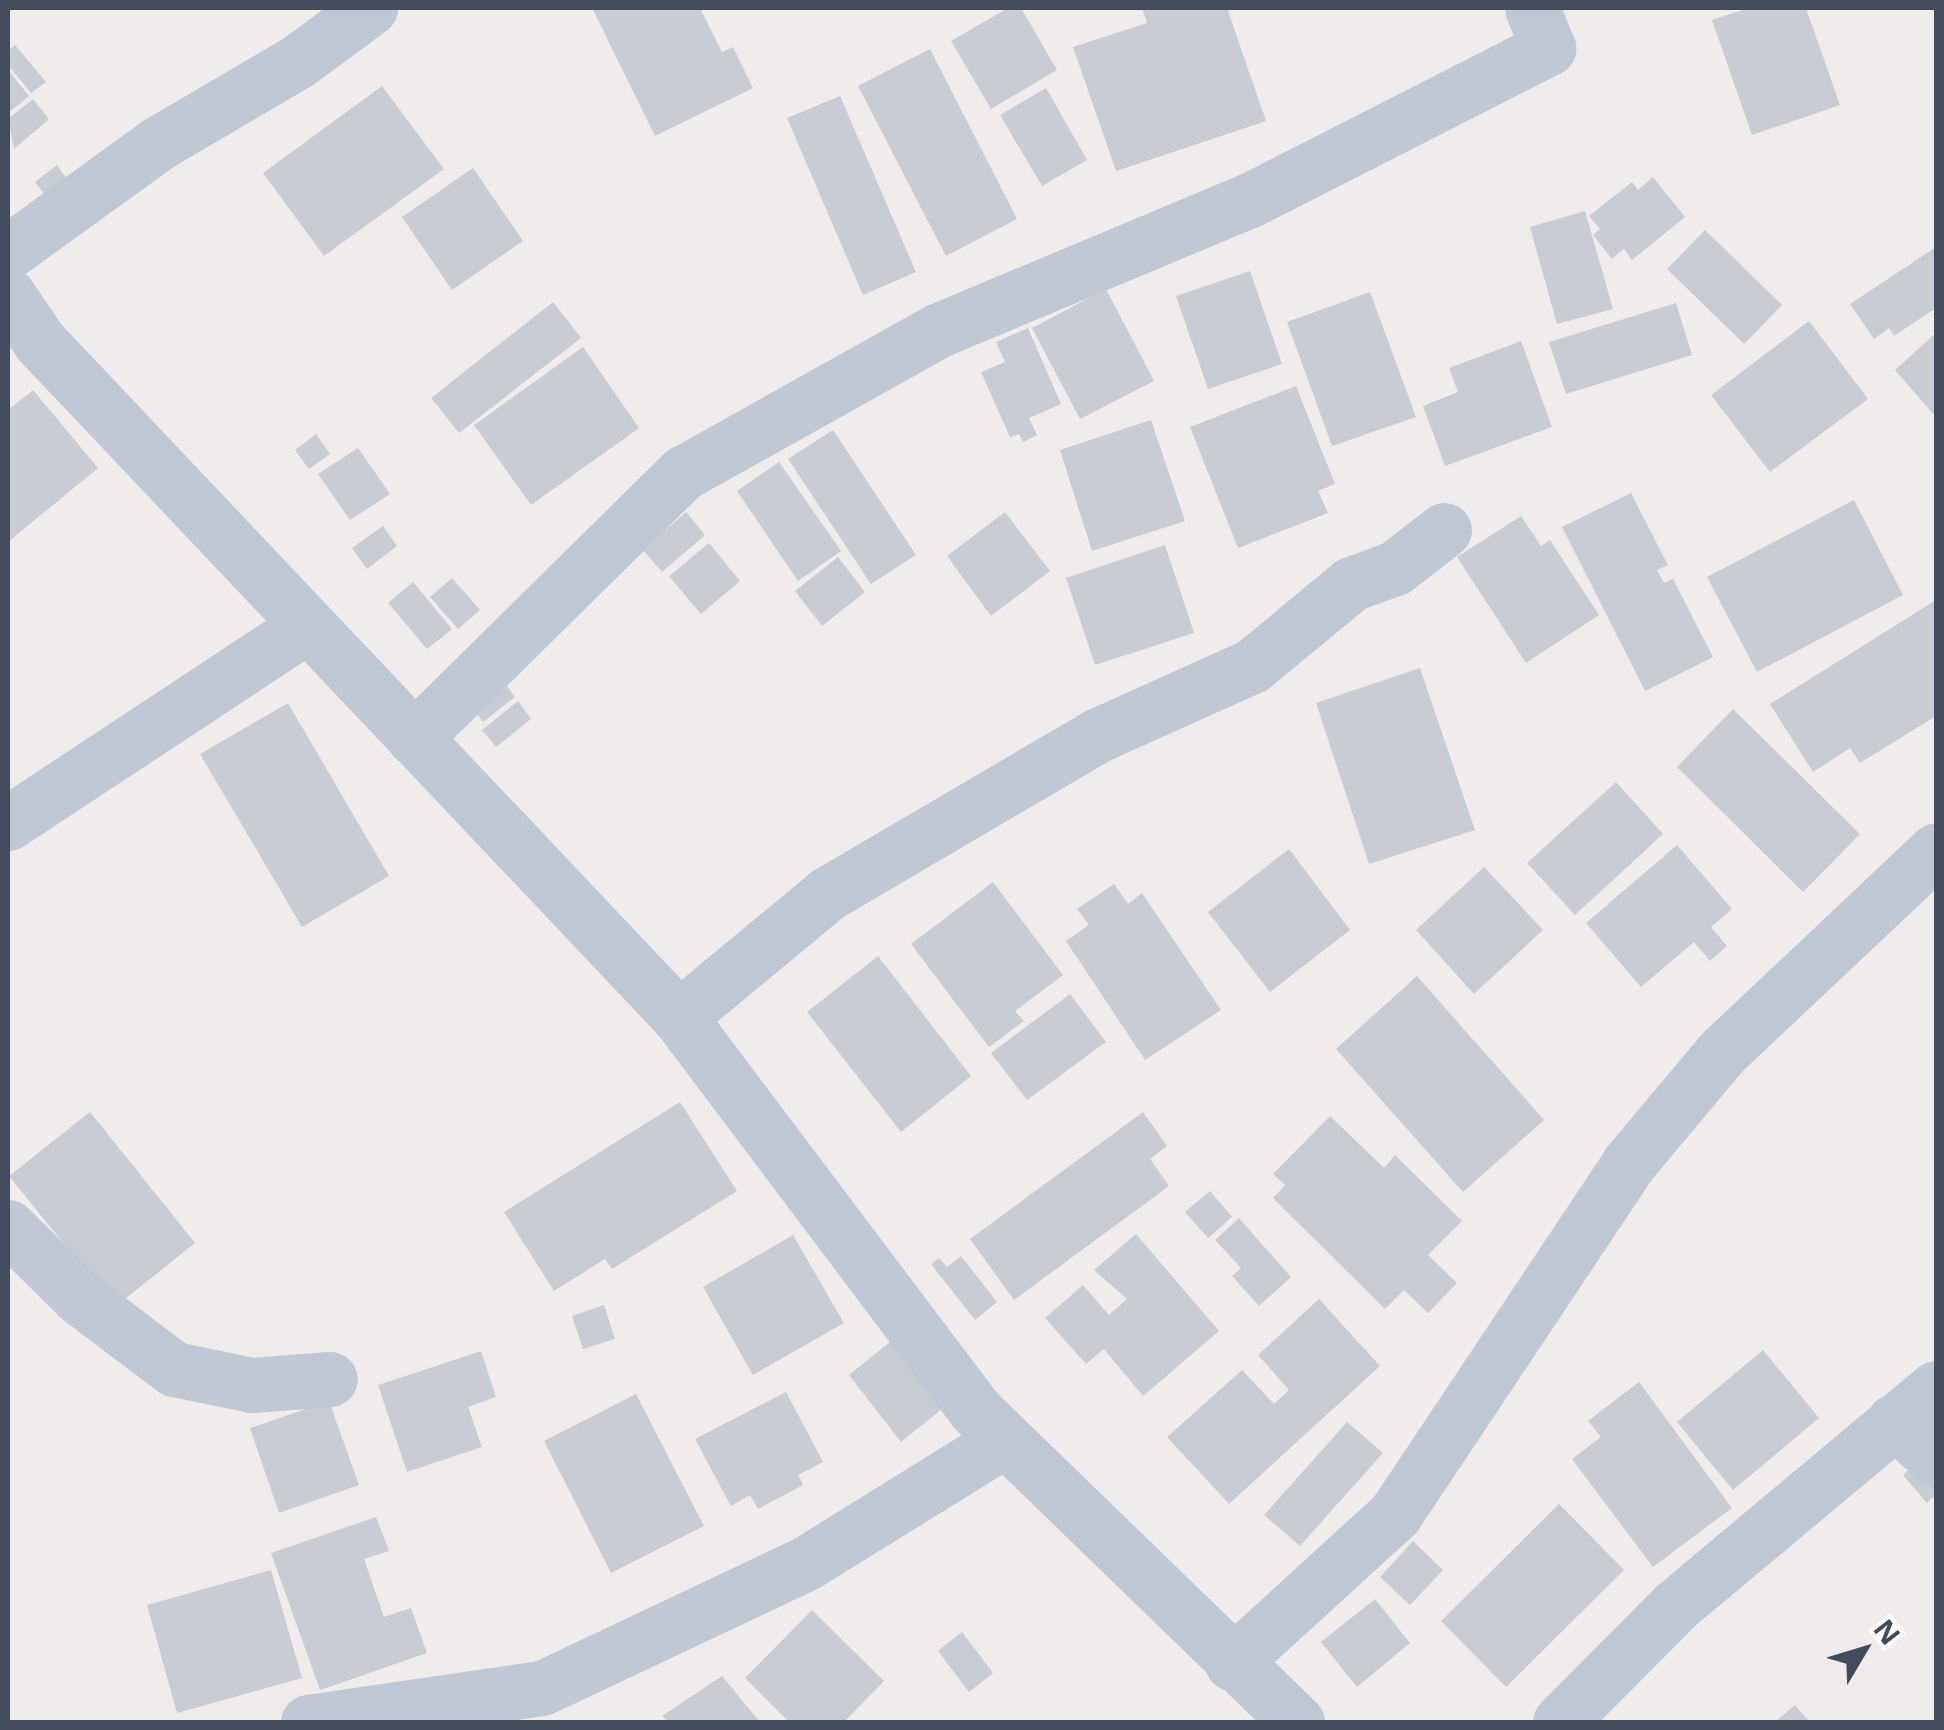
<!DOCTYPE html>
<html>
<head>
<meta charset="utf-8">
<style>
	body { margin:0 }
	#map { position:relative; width:1944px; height:1730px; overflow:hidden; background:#efeceb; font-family:"Open Sans",sans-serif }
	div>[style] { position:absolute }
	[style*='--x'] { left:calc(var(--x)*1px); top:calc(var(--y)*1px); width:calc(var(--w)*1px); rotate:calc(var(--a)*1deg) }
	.building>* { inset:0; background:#caccd4 }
	.minor>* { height:55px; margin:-27.5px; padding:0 27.5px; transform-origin:27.5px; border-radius:27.5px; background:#c0c8d4 }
	.tertiary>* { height:55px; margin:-27.5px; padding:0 27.5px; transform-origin:27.5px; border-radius:27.5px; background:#c0c8d4 }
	span { translate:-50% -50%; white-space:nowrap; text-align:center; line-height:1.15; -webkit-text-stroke:8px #fff; paint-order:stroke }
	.frame { position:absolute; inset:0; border:10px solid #434b5a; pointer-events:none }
	.north { position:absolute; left:1814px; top:1600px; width:100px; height:100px; -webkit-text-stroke:8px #fff; paint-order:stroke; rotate:52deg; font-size:28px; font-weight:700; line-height:40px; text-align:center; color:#434b5a }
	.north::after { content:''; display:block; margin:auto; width:35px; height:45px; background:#434b5a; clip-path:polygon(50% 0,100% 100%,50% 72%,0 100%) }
</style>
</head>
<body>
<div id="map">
	<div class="building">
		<div style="clip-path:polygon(592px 8px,700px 8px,722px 52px,733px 47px,753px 88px,655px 136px)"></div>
		<div style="clip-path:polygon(1008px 8px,1021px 8px,1057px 70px,991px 109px,951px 41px)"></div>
		<div style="clip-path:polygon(1142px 8px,1227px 8px,1266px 121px,1116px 171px,1073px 47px,1147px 23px)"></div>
		<div style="clip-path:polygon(1749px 8px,1806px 8px,1840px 105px,1752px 135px,1712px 20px)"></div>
		<div style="clip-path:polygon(15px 45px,46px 82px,31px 93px,8px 65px,8px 51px)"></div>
		<div style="clip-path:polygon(930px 49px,1017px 219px,946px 256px,858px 86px)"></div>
		<div style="clip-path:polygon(8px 70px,29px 96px,8px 113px)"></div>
		<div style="clip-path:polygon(382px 86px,444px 169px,324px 256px,263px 173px)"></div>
		<div style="clip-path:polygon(1046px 88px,1087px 160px,1042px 186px,1000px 115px)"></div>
		<div style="clip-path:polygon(840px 96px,916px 272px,863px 295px,787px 118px)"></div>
		<div style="clip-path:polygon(33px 99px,49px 119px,14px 149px,8px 119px)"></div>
		<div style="clip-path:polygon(57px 165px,70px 183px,49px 200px,35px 182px)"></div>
		<div style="clip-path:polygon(473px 168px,523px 241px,452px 290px,402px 217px)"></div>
		<div style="clip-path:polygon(1653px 177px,1685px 217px,1632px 260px,1624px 249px,1612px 259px,1593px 235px,1600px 229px,1589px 216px,1632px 182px,1638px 190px)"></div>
		<div style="clip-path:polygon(1585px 211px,1613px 309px,1557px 324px,1530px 227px)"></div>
		<div style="clip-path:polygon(1705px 230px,1782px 305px,1744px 344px,1667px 269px)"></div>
		<div style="clip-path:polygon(1936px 247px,1936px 308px,1894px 336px,1889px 328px,1874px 339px,1850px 304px)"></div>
		<div style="clip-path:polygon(1250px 271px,1282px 364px,1208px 389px,1176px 296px)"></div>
		<div style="clip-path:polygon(1106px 289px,1154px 381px,1080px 419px,1032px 328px)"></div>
		<div style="clip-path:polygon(1370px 292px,1416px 417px,1332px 446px,1287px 322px)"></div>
		<div style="clip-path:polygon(553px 302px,581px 338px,459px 433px,431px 398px)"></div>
		<div style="clip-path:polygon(1676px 303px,1692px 355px,1566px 394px,1549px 342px)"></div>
		<div style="clip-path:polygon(1809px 321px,1868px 399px,1770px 472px,1711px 395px)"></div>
		<div style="clip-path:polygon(1028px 328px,1061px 404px,1029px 418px,1037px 435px,1023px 442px,1019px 434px,1010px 437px,981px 372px,1005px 362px,996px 342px)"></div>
		<div style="clip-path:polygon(1936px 333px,1936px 417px,1895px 370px)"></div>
		<div style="clip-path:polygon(1521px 341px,1552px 427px,1445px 466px,1423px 406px,1458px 392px,1449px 368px)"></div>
		<div style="clip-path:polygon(583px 347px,639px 428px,531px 505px,474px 425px)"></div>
		<div style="clip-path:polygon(1296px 386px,1335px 484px,1318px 491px,1328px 513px,1238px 548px,1190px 427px)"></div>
		<div style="clip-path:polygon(33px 390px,98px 468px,8px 542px,8px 410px)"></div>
		<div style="clip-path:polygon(1151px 420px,1185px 521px,1092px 551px,1060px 450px)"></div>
		<div style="clip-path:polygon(833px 430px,916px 555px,871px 584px,788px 459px)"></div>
		<div style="clip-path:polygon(316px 434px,330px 454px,309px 469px,295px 450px)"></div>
		<div style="clip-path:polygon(358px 448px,390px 494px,350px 520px,318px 474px)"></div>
		<div style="clip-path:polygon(779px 462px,841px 551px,798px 581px,737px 491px)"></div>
		<div style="clip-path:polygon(1631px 493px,1668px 565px,1657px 570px,1664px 583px,1673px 579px,1713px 657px,1645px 691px,1562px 527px)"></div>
		<div style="clip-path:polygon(1854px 500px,1903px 595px,1757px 672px,1707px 577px)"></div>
		<div style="clip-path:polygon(686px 512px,705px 535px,662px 572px,643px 550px)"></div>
		<div style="clip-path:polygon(1005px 512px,1050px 571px,991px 616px,947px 556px)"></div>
		<div style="clip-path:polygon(1521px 516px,1541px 546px,1550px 540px,1599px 615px,1526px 663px,1457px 557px)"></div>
		<div style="clip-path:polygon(383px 526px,397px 546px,367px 569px,352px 548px)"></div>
		<div style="clip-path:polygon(709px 543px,740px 581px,701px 614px,669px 576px)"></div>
		<div style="clip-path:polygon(1165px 545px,1194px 633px,1095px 665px,1066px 578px)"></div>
		<div style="clip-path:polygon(838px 557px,865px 592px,822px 626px,795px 591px)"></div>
		<div style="clip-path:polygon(452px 578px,480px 610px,458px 629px,430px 597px)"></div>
		<div style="clip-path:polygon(413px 582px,452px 629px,427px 649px,388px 603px)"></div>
		<div style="clip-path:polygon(1936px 600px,1936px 716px,1860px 763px,1850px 748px,1813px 772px,1770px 704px)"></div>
		<div style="clip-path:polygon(1420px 668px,1475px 830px,1369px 864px,1316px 703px)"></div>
		<div style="clip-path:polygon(500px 677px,515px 697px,483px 722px,468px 703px)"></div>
		<div style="clip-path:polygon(518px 701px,531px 719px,496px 747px,482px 730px)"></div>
		<div style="clip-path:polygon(288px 703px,389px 876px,302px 927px,200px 754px)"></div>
		<div style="clip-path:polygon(1733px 709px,1860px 834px,1803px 892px,1677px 767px)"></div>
		<div style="clip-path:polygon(1616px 782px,1663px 834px,1575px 915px,1527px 863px)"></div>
		<div style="clip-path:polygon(1677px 845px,1732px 909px,1711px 927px,1727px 946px,1710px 961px,1694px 942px,1641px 987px,1586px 923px)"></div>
		<div style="clip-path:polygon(1289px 849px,1350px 930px,1270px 992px,1208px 912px)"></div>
		<div style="clip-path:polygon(1484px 867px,1543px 930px,1474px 994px,1416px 930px)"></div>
		<div style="clip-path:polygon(993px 882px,1063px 975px,1015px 1011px,1024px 1021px,989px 1047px,911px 944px)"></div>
		<div style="clip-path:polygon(1114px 884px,1128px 904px,1142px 893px,1221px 1010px,1145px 1060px,1066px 941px,1089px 925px,1077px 909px)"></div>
		<div style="clip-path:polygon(878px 956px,971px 1076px,901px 1132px,807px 1012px)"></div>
		<div style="clip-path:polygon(1417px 976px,1544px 1120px,1463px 1192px,1336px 1049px)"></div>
		<div style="clip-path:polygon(1070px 994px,1106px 1042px,1027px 1100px,991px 1053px)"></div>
		<div style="clip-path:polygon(680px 1102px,737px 1191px,612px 1269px,605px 1259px,554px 1291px,504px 1212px)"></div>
		<div style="clip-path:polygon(90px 1112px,195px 1243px,115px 1307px,9px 1176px)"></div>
		<div style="clip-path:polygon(1143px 1112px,1167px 1146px,1150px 1159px,1169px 1186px,1014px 1300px,970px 1239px)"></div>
		<div style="clip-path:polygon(1330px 1116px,1384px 1168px,1395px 1155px,1462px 1221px,1428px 1255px,1457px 1283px,1428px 1313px,1404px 1290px,1385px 1309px,1273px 1198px,1285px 1185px,1273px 1174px)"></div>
		<div style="clip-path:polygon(1210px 1191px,1232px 1217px,1208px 1238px,1185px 1212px)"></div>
		<div style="clip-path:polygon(1239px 1218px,1291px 1277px,1259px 1306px,1232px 1276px,1241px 1268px,1215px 1240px)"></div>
		<div style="clip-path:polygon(1136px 1234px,1219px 1331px,1143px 1396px,1104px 1349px,1086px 1364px,1045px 1318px,1083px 1285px,1109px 1315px,1127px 1299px,1094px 1270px)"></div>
		<div style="clip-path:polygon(793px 1235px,844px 1323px,753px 1375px,703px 1287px)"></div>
		<div style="clip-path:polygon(961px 1256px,997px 1302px,975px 1320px,931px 1264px,939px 1258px,947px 1267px)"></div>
		<div style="clip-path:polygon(1319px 1299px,1380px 1366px,1229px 1504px,1167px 1437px,1242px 1370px,1274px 1404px,1289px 1390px,1258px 1355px)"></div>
		<div style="clip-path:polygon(604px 1305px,615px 1339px,583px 1349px,572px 1316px)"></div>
		<div style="clip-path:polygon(890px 1342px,942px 1409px,901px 1442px,849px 1375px)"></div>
		<div style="clip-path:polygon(1763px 1350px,1819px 1418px,1733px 1490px,1677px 1422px)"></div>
		<div style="clip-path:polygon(481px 1351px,496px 1397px,468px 1407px,482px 1447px,407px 1472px,378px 1385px)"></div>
		<div style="clip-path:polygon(1639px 1382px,1732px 1508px,1653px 1567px,1572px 1459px,1601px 1437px,1588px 1421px)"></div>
		<div style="clip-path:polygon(786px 1392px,823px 1462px,798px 1475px,803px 1485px,758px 1509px,750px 1495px,731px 1506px,695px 1439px)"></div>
		<div style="clip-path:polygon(636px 1394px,704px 1526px,611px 1573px,544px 1441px)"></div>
		<div style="clip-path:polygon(329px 1401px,359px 1485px,279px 1513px,250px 1428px)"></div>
		<div style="clip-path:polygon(1347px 1422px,1383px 1453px,1300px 1546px,1264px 1515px)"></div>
		<div style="clip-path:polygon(1922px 1458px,1936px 1475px,1936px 1494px,1927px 1503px,1903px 1475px)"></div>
		<div style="clip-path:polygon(1559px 1504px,1624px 1570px,1506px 1687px,1441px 1621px)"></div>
		<div style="clip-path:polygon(376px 1517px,389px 1551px,364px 1559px,384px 1617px,411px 1608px,427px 1653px,320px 1690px,271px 1553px)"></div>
		<div style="clip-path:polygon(1413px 1541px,1443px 1570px,1410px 1605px,1380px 1577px)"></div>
		<div style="clip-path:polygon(271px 1570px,302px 1678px,177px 1713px,147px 1605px)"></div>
		<div style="clip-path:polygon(1375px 1599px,1410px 1643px,1357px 1687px,1321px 1642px)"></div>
		<div style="clip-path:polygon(812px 1610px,884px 1681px,844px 1722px,789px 1722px,745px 1678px)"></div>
		<div style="clip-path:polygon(962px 1632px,993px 1673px,969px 1692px,938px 1651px)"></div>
		<div style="clip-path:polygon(722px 1676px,760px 1722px,669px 1722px,662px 1716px)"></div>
		<div style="clip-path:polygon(1795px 1705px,1810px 1722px,1775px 1722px)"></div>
	</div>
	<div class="minor">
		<div style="--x:8;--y:252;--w:184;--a:-35.9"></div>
		<div style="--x:157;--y:144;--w:162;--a:-30.4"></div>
		<div style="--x:297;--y:62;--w:91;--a:-36.5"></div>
		<div style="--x:414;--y:738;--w:378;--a:-44.6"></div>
		<div style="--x:683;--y:473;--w:293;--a:-29.2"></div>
		<div style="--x:939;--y:330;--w:337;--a:-22.7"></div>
		<div style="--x:1250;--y:200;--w:335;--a:-27"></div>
		<div style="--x:1548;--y:48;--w:43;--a:-111.8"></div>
		<div style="--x:8;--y:823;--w:359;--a:-33.4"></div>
		<div style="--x:679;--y:1017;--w:192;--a:-39.7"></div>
		<div style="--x:827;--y:894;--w:312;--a:-30.4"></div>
		<div style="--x:1096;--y:736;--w:171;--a:-24.2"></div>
		<div style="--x:1252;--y:666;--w:129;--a:-39.6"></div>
		<div style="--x:1351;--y:584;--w:47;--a:-20"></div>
		<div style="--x:1395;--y:568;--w:62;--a:-37.8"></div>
		<div style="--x:8;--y:1227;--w:101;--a:44.6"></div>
		<div style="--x:80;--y:1298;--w:118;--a:37.1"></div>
		<div style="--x:174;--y:1369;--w:80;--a:11.6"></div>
		<div style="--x:252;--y:1385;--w:78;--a:-4.4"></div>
		<div style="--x:1894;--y:1421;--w:57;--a:42.1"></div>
		<div style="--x:1232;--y:1663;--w:221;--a:-42.4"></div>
		<div style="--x:1395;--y:1514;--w:420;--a:-56.3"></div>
		<div style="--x:1628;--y:1164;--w:146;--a:-50"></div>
		<div style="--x:1722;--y:1052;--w:294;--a:-43.3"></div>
		<div style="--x:308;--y:1722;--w:236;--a:-8.3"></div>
		<div style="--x:542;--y:1688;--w:294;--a:-25.3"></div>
		<div style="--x:808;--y:1562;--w:232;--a:-31.8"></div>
		<div style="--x:1560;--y:1722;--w:163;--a:-45.2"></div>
		<div style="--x:1675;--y:1606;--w:340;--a:-39.9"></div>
	</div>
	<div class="tertiary">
		<div style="--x:8;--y:295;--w:57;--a:55.8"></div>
		<div style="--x:40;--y:342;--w:929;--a:46.57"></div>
		<div style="--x:679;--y:1017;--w:491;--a:53"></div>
		<div style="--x:974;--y:1409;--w:450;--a:44.1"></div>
	</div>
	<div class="frame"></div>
	<div class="north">N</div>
</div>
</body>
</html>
